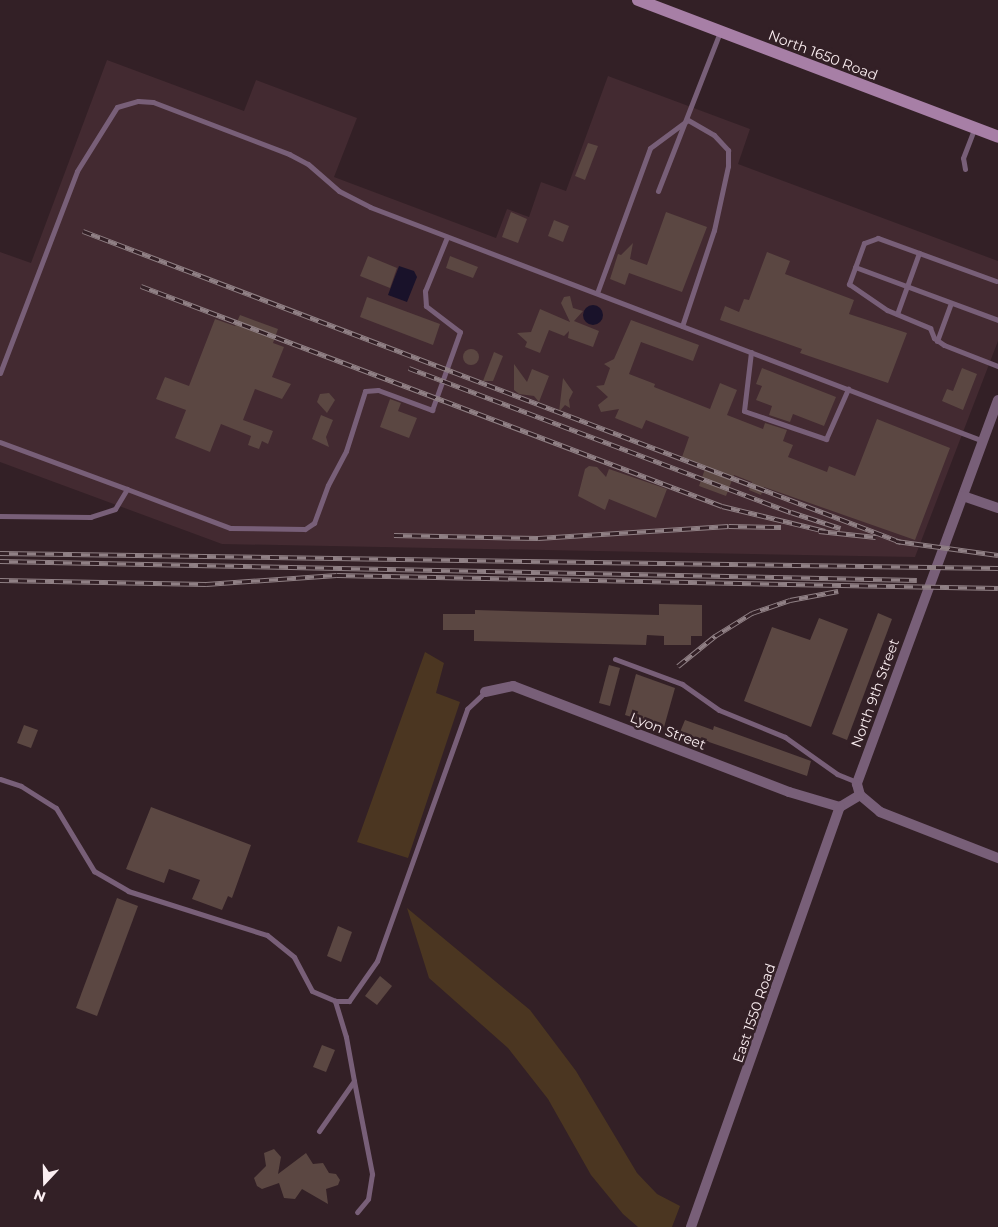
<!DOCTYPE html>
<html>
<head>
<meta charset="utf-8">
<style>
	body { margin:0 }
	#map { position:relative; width:998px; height:1227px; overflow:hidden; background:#332026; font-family:Montserrat,sans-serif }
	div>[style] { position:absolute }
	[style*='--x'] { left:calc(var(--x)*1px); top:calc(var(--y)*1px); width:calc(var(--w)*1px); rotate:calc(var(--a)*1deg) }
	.built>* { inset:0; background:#432a31 }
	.green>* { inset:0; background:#4b3621 }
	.water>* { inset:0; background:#19122a }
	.round { border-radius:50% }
	.building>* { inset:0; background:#5b4742 }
	.lane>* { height:5px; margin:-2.5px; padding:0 2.5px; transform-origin:2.5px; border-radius:2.5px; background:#785f78 }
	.street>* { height:10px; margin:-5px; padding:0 5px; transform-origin:5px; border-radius:5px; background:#785f78 }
	.secondary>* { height:12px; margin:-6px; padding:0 6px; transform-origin:6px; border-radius:6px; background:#a77fa6 }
	.rail>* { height:5px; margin-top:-2.5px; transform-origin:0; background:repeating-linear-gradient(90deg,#332026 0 9px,#908085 0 18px); box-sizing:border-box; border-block:1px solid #908085 }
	span { translate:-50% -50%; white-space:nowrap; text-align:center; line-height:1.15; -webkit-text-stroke:5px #332026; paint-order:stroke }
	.street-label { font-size:14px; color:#fbeef1 }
	.north { position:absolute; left:20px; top:1157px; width:50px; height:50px; -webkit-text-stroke:4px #332026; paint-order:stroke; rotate:201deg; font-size:14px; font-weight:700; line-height:20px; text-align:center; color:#fbeef1 }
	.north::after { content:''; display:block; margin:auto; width:18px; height:22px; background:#fbeef1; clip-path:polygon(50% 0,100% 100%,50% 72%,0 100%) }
</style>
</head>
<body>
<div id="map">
	<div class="built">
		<div style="clip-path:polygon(107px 60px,244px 111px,256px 80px,357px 118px,334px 177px,496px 238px,507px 209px,529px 217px,541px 182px,566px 191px,608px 76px,750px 129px,738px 164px,998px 261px,998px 341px,915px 557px,222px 544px,0 462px,0 252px,31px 263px)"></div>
	</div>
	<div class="green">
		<div style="clip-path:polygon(425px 652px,444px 663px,436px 693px,460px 702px,408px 858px,357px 842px)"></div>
		<div style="clip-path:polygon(407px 908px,530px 1010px,576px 1071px,637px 1173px,657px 1194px,680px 1206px,672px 1227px,638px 1227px,623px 1214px,591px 1175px,548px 1099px,508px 1048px,429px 978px)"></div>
	</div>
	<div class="water">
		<div style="clip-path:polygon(399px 266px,414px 271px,417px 277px,407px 302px,388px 295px)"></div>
		<div class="round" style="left:583px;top:305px;width:20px;height:20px"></div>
	</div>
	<div class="building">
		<div style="clip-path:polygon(588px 143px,598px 146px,585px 180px,575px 176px)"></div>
		<div style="clip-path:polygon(511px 212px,527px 219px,518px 243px,502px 237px)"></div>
		<div style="clip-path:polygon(666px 212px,707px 227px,682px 292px,629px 273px,625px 285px,610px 279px,618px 254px,621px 255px,633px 243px,630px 259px,647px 265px)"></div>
		<div style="clip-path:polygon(554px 220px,569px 226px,563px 242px,548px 236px)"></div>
		<div style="clip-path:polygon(767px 252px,790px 261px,785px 274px,854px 300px,849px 314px,907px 333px,888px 383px,800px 353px,802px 349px,720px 320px,725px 306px,739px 312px,744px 299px,749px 300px)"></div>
		<div style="clip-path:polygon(368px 256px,397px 268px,390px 288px,360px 276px)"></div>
		<div style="clip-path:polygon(450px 256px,478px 267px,473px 278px,446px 268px)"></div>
		<div style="clip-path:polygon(570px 296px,573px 308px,583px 311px,574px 321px,599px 331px,593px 347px,568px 338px,569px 331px,564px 336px,549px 330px,540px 353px,525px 347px,527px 342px,517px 333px,531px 332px,540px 309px,570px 322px,561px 303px,564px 297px)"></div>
		<div style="clip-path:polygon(367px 297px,440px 324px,433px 345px,360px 317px)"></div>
		<div style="clip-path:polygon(240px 315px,278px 329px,273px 343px,284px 347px,272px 377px,291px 384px,282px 399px,255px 389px,243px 420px,273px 431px,268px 444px,262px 441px,259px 449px,248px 445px,251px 436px,221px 424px,210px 452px,175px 438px,186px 410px,156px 399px,165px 377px,189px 386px,215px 319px,235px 326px)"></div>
		<div style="clip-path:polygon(631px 320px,699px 345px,693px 361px,641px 342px,629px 374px,655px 384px,654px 387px,710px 409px,720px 383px,737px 390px,727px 415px,763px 429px,765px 423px,787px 430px,783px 441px,793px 445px,788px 457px,827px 472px,829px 466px,855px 476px,877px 419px,950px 448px,915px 540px,764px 487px,761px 495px,749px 490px,752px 482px,734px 475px,726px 496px,699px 486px,706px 466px,682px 457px,689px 437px,646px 420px,642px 429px,615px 418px,619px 409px,601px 412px,598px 405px,608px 397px,596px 386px,604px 385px,610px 368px,604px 364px,614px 359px)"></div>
		<div class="round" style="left:463px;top:349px;width:16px;height:16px"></div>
		<div style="clip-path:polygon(494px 352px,503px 356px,493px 381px,483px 381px)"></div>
		<div style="clip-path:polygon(514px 364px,527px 382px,532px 369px,549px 376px,539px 402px,534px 396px,519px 394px,514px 390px)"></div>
		<div style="clip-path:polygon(762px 368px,836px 397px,824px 426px,793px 414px,790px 422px,769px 415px,772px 406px,756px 400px,762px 386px,756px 384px)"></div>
		<div style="clip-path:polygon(962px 368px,977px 374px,963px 410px,942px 401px,947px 389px,953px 391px)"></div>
		<div style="clip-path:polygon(563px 378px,573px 392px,569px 400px,570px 408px,565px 405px,559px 412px)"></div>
		<div style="clip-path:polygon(329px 393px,335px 400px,327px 413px,317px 402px,320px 394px)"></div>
		<div style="clip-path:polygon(390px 399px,401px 403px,398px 411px,417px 418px,409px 438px,380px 427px)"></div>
		<div style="clip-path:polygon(321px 415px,333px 420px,326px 437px,329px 447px,312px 439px)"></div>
		<div style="clip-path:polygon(589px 466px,597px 467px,606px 477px,609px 469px,667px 489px,656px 518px,609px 499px,605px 510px,578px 496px,585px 469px)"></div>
		<div style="clip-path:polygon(659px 604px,702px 605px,702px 636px,691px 636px,691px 645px,664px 645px,664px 636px,647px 635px,646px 645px,474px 641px,474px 630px,443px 630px,443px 614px,475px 614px,475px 610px,659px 615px)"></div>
		<div style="clip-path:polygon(878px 613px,892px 619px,847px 740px,832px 734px)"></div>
		<div style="clip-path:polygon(819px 618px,848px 629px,811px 727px,744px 701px,772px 627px,810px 640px)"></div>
		<div style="clip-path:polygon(609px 665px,620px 668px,610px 706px,599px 703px)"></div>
		<div style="clip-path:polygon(636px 674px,675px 688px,664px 727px,625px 715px)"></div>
		<div style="clip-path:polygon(685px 720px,713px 730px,714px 726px,811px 761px,807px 776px,680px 732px)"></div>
		<div style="clip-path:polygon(24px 725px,38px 730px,31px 748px,17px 743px)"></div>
		<div style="clip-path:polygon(151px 807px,251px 845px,232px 898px,228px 896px,222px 910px,192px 899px,200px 880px,169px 869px,164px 883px,126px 869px)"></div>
		<div style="clip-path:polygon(117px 898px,138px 906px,97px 1016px,76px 1008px)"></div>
		<div style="clip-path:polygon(338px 926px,352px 932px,341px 962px,327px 956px)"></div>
		<div style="clip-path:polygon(380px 976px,392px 986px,377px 1005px,365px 996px)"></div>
		<div style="clip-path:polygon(322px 1045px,335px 1050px,326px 1072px,313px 1067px)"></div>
		<div style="clip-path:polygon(274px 1149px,281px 1157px,278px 1174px,306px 1153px,313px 1164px,323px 1163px,329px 1173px,336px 1174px,340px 1180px,338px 1185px,326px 1189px,328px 1204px,302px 1189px,295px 1199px,284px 1198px,279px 1183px,262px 1189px,257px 1186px,254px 1178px,266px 1166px,264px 1153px)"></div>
	</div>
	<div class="lane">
		<div style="--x:965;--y:169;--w:11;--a:-100"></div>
		<div style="--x:963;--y:158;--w:31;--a:-69"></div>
		<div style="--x:658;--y:191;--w:171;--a:-68.7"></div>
		<div style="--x:855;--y:267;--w:153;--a:20.3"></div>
		<div style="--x:996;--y:281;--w:126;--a:-160"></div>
		<div style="--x:878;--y:238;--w:15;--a:160"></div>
		<div style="--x:864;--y:243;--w:44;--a:110.1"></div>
		<div style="--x:849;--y:284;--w:46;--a:34.4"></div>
		<div style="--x:887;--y:310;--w:47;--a:22.7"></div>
		<div style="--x:930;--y:328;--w:11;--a:68"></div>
		<div style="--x:934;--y:338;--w:12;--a:35"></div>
		<div style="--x:944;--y:345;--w:58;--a:21.3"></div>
		<div style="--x:597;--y:293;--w:154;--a:-69.9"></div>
		<div style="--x:650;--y:148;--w:47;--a:-36.4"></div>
		<div style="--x:688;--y:120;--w:30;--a:30"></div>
		<div style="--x:714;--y:135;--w:21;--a:47"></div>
		<div style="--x:728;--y:150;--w:16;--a:90"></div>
		<div style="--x:728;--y:166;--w:66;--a:102.3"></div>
		<div style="--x:714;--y:230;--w:101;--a:108.4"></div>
		<div style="--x:897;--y:314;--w:65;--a:-70.2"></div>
		<div style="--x:937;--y:341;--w:40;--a:-69.8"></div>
		<div style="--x:751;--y:352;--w:59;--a:96.8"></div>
		<div style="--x:744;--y:411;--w:87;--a:18.9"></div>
		<div style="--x:826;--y:439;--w:55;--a:-66.3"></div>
		<div style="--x:0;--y:373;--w:216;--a:-69.1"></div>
		<div style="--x:77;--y:171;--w:75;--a:-58"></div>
		<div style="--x:117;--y:107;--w:22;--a:-16"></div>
		<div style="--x:138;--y:101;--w:15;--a:4"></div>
		<div style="--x:153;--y:102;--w:146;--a:20.9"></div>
		<div style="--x:289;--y:154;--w:21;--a:28"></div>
		<div style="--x:308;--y:164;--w:41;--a:41.1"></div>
		<div style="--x:339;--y:191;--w:35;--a:27"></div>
		<div style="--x:370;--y:207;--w:656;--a:20.89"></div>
		<div style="--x:0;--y:442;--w:135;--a:20.3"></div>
		<div style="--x:127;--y:489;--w:23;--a:121"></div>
		<div style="--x:115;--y:509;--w:25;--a:162"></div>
		<div style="--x:91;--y:517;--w:91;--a:-179.4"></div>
		<div style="--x:127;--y:489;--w:110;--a:20.7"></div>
		<div style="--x:230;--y:528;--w:75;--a:0.8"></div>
		<div style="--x:305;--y:529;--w:11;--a:-34"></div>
		<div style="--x:314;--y:523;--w:40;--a:-69.8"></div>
		<div style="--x:328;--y:485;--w:38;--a:-62"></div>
		<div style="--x:346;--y:451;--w:63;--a:-72.4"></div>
		<div style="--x:365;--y:391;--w:13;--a:-4"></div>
		<div style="--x:378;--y:390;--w:58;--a:20.3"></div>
		<div style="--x:432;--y:410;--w:83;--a:-70.3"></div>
		<div style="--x:460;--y:332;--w:43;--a:-142.6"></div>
		<div style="--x:426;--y:306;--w:15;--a:-94"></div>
		<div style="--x:425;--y:291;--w:58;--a:-67.8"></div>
		<div style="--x:615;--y:659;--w:72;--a:20.5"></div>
		<div style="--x:682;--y:684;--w:45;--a:35.1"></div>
		<div style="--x:719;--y:710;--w:71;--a:22.2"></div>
		<div style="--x:785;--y:737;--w:64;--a:35.4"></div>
		<div style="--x:837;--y:774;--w:22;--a:22"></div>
		<div style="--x:0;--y:779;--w:22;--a:18"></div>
		<div style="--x:21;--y:786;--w:41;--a:32.2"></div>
		<div style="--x:56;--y:808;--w:74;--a:58.9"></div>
		<div style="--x:94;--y:871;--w:39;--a:30"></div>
		<div style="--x:128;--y:891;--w:146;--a:17.6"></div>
		<div style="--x:267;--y:935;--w:35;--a:39"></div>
		<div style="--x:294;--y:957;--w:38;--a:62"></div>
		<div style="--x:312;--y:991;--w:25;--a:23"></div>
		<div style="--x:335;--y:1001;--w:14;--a:0"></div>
		<div style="--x:349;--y:1001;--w:49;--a:-55"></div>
		<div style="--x:377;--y:961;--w:268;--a:-70.3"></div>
		<div style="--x:467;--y:709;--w:25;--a:-43"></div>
		<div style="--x:354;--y:1081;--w:95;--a:79"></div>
		<div style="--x:372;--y:1174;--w:25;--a:99"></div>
		<div style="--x:368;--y:1199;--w:17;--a:130"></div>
		<div style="--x:319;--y:1131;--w:61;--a:-55"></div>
		<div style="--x:354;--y:1081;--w:45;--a:-100.3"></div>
		<div style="--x:346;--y:1037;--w:38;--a:-107"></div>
	</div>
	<div class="street">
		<div style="--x:998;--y:400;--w:409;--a:110.2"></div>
		<div style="--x:857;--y:784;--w:11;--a:75"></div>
		<div style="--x:860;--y:795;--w:26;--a:40"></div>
		<div style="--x:880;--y:812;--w:127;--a:21.3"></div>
		<div style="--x:963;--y:496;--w:37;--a:19"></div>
		<div style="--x:485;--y:692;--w:29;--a:-12"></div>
		<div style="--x:513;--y:686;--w:296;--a:21"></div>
		<div style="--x:789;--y:792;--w:53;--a:16.4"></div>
		<div style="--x:840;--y:807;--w:23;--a:-31"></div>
		<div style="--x:691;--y:1227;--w:446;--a:-70.5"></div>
	</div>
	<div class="secondary">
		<div style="--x:638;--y:0;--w:385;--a:20.8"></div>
	</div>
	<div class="rail">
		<div style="--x:83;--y:231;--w:875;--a:20.82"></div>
		<div style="--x:141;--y:286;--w:621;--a:20.74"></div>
		<div style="--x:722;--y:506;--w:106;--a:13.6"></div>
		<div style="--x:409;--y:368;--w:408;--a:20.7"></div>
		<div style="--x:791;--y:512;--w:52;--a:18.1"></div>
		<div style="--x:819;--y:531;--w:57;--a:6"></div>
		<div style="--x:394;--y:535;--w:144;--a:1.2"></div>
		<div style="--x:538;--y:538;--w:191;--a:-3.6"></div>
		<div style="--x:729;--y:526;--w:52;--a:1.1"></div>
		<div style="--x:896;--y:541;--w:103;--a:7.8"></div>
		<div style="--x:0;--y:553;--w:998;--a:0.86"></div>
		<div style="--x:0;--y:561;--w:917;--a:1.19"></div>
		<div style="--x:0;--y:580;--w:206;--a:1.1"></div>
		<div style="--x:206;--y:584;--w:131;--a:-3.9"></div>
		<div style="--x:337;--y:575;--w:661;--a:1.13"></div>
		<div style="--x:678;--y:666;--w:48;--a:-39"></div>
		<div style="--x:715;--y:636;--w:44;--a:-31.9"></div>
		<div style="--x:752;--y:613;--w:40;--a:-18.9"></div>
		<div style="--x:790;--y:600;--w:49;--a:-10.6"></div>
	</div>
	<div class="street-label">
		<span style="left:823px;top:55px;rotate:21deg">North 1650 Road</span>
		<span style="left:875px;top:693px;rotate:-70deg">North 9th Street</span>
		<span style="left:668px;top:731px;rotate:21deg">Lyon Street</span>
		<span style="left:754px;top:1013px;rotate:-71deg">East 1550 Road</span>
	</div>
	<div class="north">N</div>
</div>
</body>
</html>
